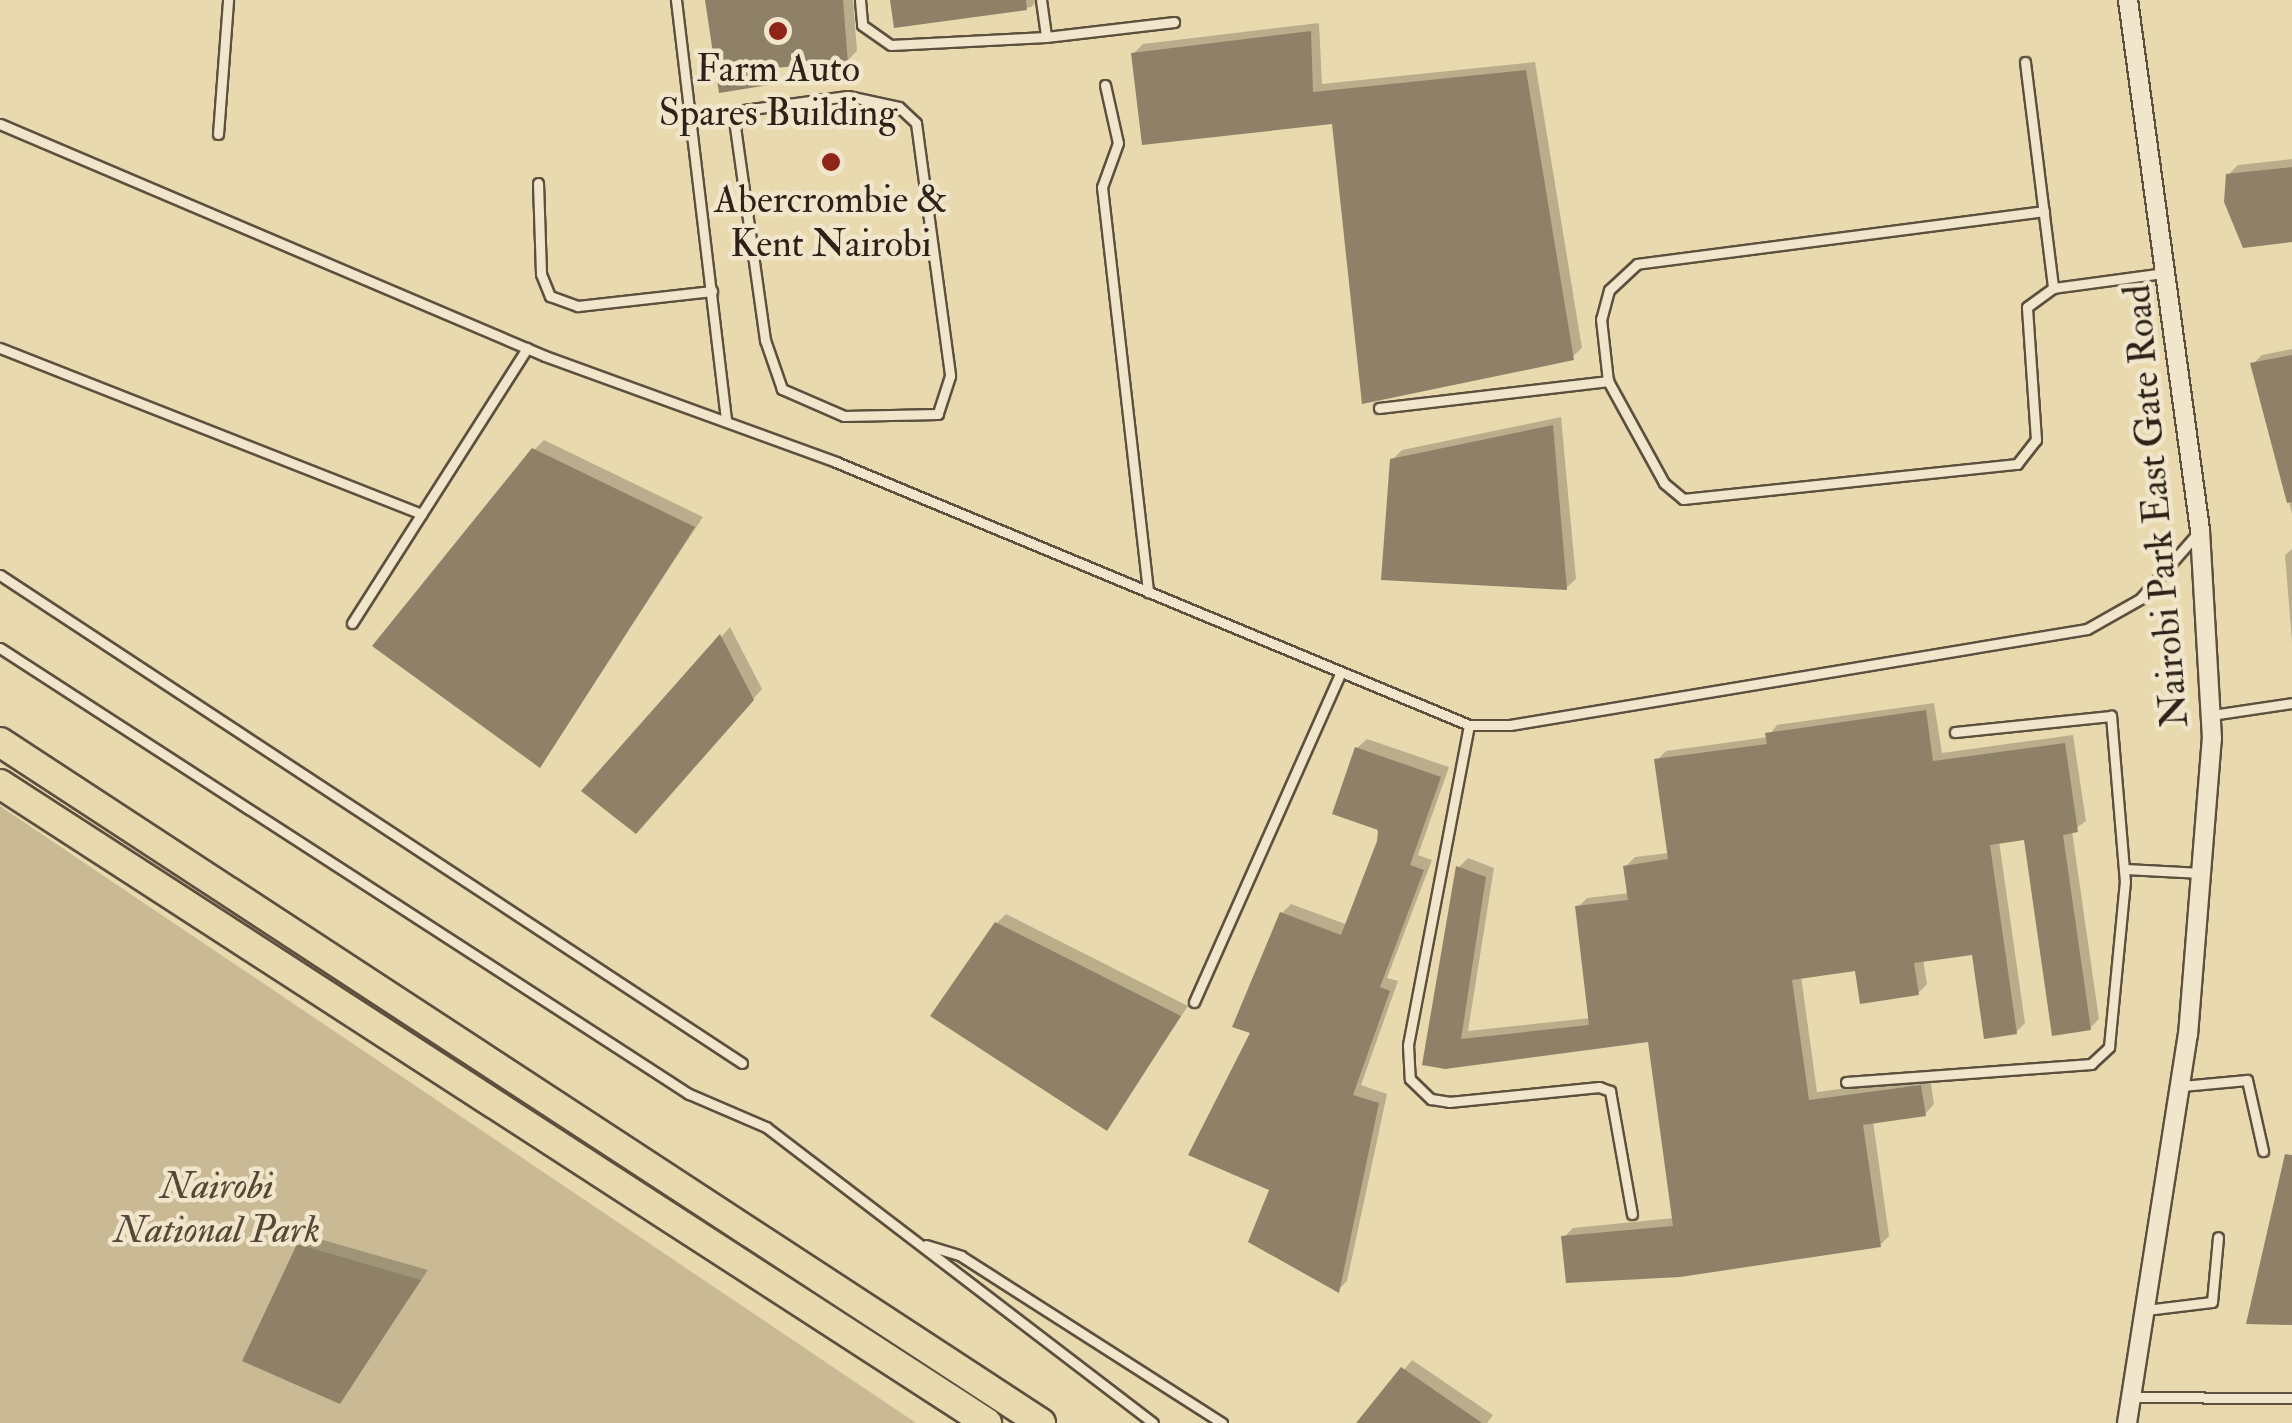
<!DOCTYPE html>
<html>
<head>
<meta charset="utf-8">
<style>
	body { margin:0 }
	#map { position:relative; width:2292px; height:1423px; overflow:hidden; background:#e9d9af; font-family:"IM FELL Double Pica",serif }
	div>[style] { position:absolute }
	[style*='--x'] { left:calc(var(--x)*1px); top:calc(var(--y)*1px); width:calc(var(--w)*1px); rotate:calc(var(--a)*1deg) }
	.green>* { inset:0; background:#c9ba95 }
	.shadow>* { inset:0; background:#0003 }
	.building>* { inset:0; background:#8f8167 }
	.roads { filter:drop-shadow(2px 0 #5d503e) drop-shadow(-2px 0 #5d503e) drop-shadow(0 2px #5d503e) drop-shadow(0 -2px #5d503e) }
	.lane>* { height:9px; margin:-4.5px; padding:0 4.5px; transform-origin:4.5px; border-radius:4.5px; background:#f1e6cb }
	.street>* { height:18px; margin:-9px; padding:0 9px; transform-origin:9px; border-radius:9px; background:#f1e6cb }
	.primary>* { height:28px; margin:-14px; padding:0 14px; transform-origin:14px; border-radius:14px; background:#e9d9af }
	.dots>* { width:28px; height:28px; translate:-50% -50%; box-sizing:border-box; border:5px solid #f1e6cb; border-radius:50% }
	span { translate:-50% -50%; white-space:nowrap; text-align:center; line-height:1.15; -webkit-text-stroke:9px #f1e6cb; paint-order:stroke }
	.poi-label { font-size:38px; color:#2e2218 }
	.street-label { font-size:38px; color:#2e2218 }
	.park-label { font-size:38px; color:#554837; font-style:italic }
</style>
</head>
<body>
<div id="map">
	<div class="green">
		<div style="clip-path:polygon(0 806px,916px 1423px,0 1423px)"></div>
	</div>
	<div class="shadow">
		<div style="clip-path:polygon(708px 0,853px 0,857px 51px,847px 61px,779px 65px,768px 82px)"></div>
		<div style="clip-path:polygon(894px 0,1038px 0,1031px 7px,896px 25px)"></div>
		<div style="clip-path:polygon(1319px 23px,1322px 84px,1535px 62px,1582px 348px,1572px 357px,1334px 121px,1133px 54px,1143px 44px)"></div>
		<div style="clip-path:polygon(2292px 159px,2292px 240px,2228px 175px,2238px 165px)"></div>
		<div style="clip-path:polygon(2292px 349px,2292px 514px,2253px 364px,2262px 355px)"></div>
		<div style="clip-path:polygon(1561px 417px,1576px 579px,1566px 588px,1392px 460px,1402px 450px)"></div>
		<div style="clip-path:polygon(544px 440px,703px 517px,539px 765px,534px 450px)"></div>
		<div style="clip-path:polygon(2292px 549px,2292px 642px,2285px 555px)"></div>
		<div style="clip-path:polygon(730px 627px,762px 689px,645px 822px,585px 791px)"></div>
		<div style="clip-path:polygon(1934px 703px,1942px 753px,2073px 735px,2086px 821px,2072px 831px,2099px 1019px,2090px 1028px,2026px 837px,1999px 841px,2025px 1023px,2016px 1032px,1974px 952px,1923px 959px,1927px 984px,1918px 993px,1857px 969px,1801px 976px,1817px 1092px,1930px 1077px,1934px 1104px,1925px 1114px,1873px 1121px,1889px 1236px,1880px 1245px,1564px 1237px,1573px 1228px,1674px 1218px,1650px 1039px,1425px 1063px,1459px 867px,1468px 858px,1494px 868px,1468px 1031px,1590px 1018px,1578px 907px,1587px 898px,1630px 893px,1626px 866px,1635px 857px,1669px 853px,1657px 760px,1666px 751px,1768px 737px,1777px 725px)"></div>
		<div style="clip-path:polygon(1367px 739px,1449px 767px,1418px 855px,1432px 860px,1387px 978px,1398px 981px,1361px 1085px,1387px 1094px,1347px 1281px,1338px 1290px,1272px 1189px,1254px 1032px,1282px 913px,1291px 904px,1348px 925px,1380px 841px,1357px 748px)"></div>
		<div style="clip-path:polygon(1006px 914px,1188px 1006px,1106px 1127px,997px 923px)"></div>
		<div style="clip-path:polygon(309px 1236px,428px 1270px,339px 1401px,299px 1246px)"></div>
		<div style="clip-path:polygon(1412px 1360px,1493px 1415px,1487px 1423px,1360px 1423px)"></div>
	</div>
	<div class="building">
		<div style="clip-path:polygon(705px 0,843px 0,848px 63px,771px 68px,769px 85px,719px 93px)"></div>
		<div style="clip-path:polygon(890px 0,1026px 0,1027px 10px,894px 28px)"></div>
		<div style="clip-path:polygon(1311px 31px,1313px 92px,1526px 70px,1574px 360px,1362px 404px,1332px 124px,1142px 145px,1131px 53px)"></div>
		<div style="clip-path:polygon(2292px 167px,2292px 242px,2243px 248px,2224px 202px,2226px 174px)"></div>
		<div style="clip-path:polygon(2292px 355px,2292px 502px,2287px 503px,2250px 363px)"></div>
		<div style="clip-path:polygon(1553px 425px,1567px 590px,1381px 580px,1390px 459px)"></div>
		<div style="clip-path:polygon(532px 448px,695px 527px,540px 768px,372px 646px)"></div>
		<div style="clip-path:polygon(720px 634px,754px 700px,636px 834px,581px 791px)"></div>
		<div style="clip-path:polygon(1926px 710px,1933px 761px,2065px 743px,2078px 832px,2063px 835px,2091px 1030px,2052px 1036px,2024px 840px,1990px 845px,2017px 1034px,1984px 1039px,1972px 955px,1914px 963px,1919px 995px,1860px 1004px,1855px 971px,1792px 980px,1809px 1100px,1921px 1085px,1926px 1116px,1863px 1125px,1881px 1247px,1680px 1277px,1566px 1283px,1561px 1236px,1673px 1226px,1648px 1042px,1445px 1069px,1422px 1065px,1456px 866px,1486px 877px,1461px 1039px,1589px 1025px,1575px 906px,1628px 900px,1623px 866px,1668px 859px,1654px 759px,1767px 744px,1765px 733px)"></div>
		<div style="clip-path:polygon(1355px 747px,1441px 777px,1410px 865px,1424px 870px,1380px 987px,1390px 991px,1353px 1095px,1379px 1103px,1339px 1293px,1248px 1242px,1269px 1190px,1188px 1155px,1250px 1033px,1232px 1027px,1280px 912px,1341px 935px,1377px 841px,1378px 830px,1332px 814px)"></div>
		<div style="clip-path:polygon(995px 922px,1181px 1016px,1107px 1131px,930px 1016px)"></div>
		<div style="clip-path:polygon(2285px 1154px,2292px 1155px,2292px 1325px,2246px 1324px)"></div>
		<div style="clip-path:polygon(297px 1244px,421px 1280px,340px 1404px,242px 1361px)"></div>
		<div style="clip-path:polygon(1401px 1367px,1482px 1423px,1356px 1423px)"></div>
	</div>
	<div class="roads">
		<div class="lane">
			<div style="--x:676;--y:0;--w:424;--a:83.2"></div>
			<div style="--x:860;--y:0;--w:25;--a:85"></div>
			<div style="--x:862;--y:25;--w:35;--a:35"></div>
			<div style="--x:891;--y:45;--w:155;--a:-3"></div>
			<div style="--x:1041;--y:0;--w:37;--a:82"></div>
			<div style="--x:1046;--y:37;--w:129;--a:-6.7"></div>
			<div style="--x:2025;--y:62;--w:228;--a:82.9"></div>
			<div style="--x:1105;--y:85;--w:59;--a:77.4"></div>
			<div style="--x:1118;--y:143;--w:47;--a:110"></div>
			<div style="--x:1102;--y:187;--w:408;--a:83.5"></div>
			<div style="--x:692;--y:117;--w:157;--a:-7.7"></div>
			<div style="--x:848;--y:96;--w:52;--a:12.2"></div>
			<div style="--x:899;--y:107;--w:23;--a:43"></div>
			<div style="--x:916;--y:123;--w:255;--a:82.3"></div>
			<div style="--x:950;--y:376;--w:40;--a:108"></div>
			<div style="--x:938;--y:414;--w:94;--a:178.8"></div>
			<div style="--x:844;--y:416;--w:68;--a:-156.5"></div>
			<div style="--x:782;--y:389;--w:52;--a:-109.1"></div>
			<div style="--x:765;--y:340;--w:231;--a:-98"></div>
			<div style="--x:0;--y:124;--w:592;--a:23.06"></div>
			<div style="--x:545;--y:356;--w:310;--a:20"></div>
			<div style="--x:836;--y:462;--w:685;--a:22.56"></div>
			<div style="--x:1469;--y:725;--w:41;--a:0"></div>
			<div style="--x:1510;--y:725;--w:585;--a:-9.45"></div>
			<div style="--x:2087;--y:629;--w:61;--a:-29.5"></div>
			<div style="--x:2140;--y:599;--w:86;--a:-48.8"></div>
			<div style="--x:218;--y:134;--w:134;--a:-85.7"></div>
			<div style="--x:538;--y:183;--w:91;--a:88.1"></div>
			<div style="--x:541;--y:274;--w:24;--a:68"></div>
			<div style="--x:550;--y:296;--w:30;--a:20"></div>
			<div style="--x:578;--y:306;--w:135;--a:-6.4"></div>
			<div style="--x:2044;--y:211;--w:410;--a:172.6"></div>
			<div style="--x:1637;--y:264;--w:38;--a:137"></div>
			<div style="--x:1609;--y:290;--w:30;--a:105"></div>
			<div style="--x:1601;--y:319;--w:62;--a:83.6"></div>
			<div style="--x:1608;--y:381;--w:116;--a:61.2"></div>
			<div style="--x:1664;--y:483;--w:25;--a:40"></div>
			<div style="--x:1683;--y:499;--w:336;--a:-6"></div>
			<div style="--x:2017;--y:464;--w:31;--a:-52"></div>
			<div style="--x:2036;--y:440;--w:133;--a:-93.9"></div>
			<div style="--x:2027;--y:307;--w:32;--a:-36"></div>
			<div style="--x:2053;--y:288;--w:112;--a:-7.7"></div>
			<div style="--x:0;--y:348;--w:453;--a:21.5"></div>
			<div style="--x:1379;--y:408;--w:231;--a:-6.7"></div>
			<div style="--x:0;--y:575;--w:888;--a:33.33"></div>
			<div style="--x:352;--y:623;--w:326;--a:-57.5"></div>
			<div style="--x:0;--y:648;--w:821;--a:32.92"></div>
			<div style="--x:689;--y:1094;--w:84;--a:23.2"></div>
			<div style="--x:766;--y:1127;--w:487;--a:37.4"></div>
			<div style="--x:2212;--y:715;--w:81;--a:-8.5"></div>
			<div style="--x:1469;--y:725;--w:326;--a:100.8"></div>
			<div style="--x:1408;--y:1045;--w:34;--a:87"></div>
			<div style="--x:1410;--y:1079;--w:29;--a:44"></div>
			<div style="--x:1431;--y:1099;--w:18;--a:9"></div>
			<div style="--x:1449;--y:1102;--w:151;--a:-5.7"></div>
			<div style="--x:1599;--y:1087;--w:12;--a:20"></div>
			<div style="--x:1610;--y:1091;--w:125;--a:79.9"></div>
			<div style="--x:2125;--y:869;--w:77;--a:3"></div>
			<div style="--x:1194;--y:1002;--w:359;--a:-66"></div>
			<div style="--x:1846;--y:1082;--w:246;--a:-4.2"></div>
			<div style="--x:2091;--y:1064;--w:25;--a:-43"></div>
			<div style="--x:2109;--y:1047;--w:166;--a:-84.5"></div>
			<div style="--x:2125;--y:882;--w:167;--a:-94.8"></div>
			<div style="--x:2111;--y:716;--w:157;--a:174.1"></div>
			<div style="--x:2182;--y:1086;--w:65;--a:-5.3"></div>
			<div style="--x:2247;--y:1080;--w:73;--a:77.3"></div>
			<div style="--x:926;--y:1245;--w:37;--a:17"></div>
			<div style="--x:961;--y:1256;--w:310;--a:32.6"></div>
			<div style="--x:2146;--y:1310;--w:66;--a:-6.9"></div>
			<div style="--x:2212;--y:1302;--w:65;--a:-84.7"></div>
			<div style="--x:2131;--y:1397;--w:161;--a:0.4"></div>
		</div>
		<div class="street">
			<div style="--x:2127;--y:1423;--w:393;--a:-81.1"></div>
			<div style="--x:2188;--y:1035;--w:297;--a:-85.4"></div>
			<div style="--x:2212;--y:739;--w:209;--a:-93.3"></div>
			<div style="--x:2200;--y:530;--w:535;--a:-97.74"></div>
		</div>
		<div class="primary">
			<div style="--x:0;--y:742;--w:1244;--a:33.19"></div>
			<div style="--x:0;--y:784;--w:1176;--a:32.92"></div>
		</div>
	</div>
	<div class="dots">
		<div style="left:778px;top:31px;background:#8f2418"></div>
		<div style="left:831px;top:162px;background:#8f2418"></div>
	</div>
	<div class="poi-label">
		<span style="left:778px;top:92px">Farm Auto<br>Spares Building</span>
		<span style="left:831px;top:223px">Abercrombie &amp;<br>Kent Nairobi</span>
	</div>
	<div class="street-label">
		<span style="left:2157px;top:506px;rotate:-95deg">Nairobi Park East Gate Road</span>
	</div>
	<div class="park-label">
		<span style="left:217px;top:1209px">Nairobi<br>National Park</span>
	</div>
</div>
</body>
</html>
